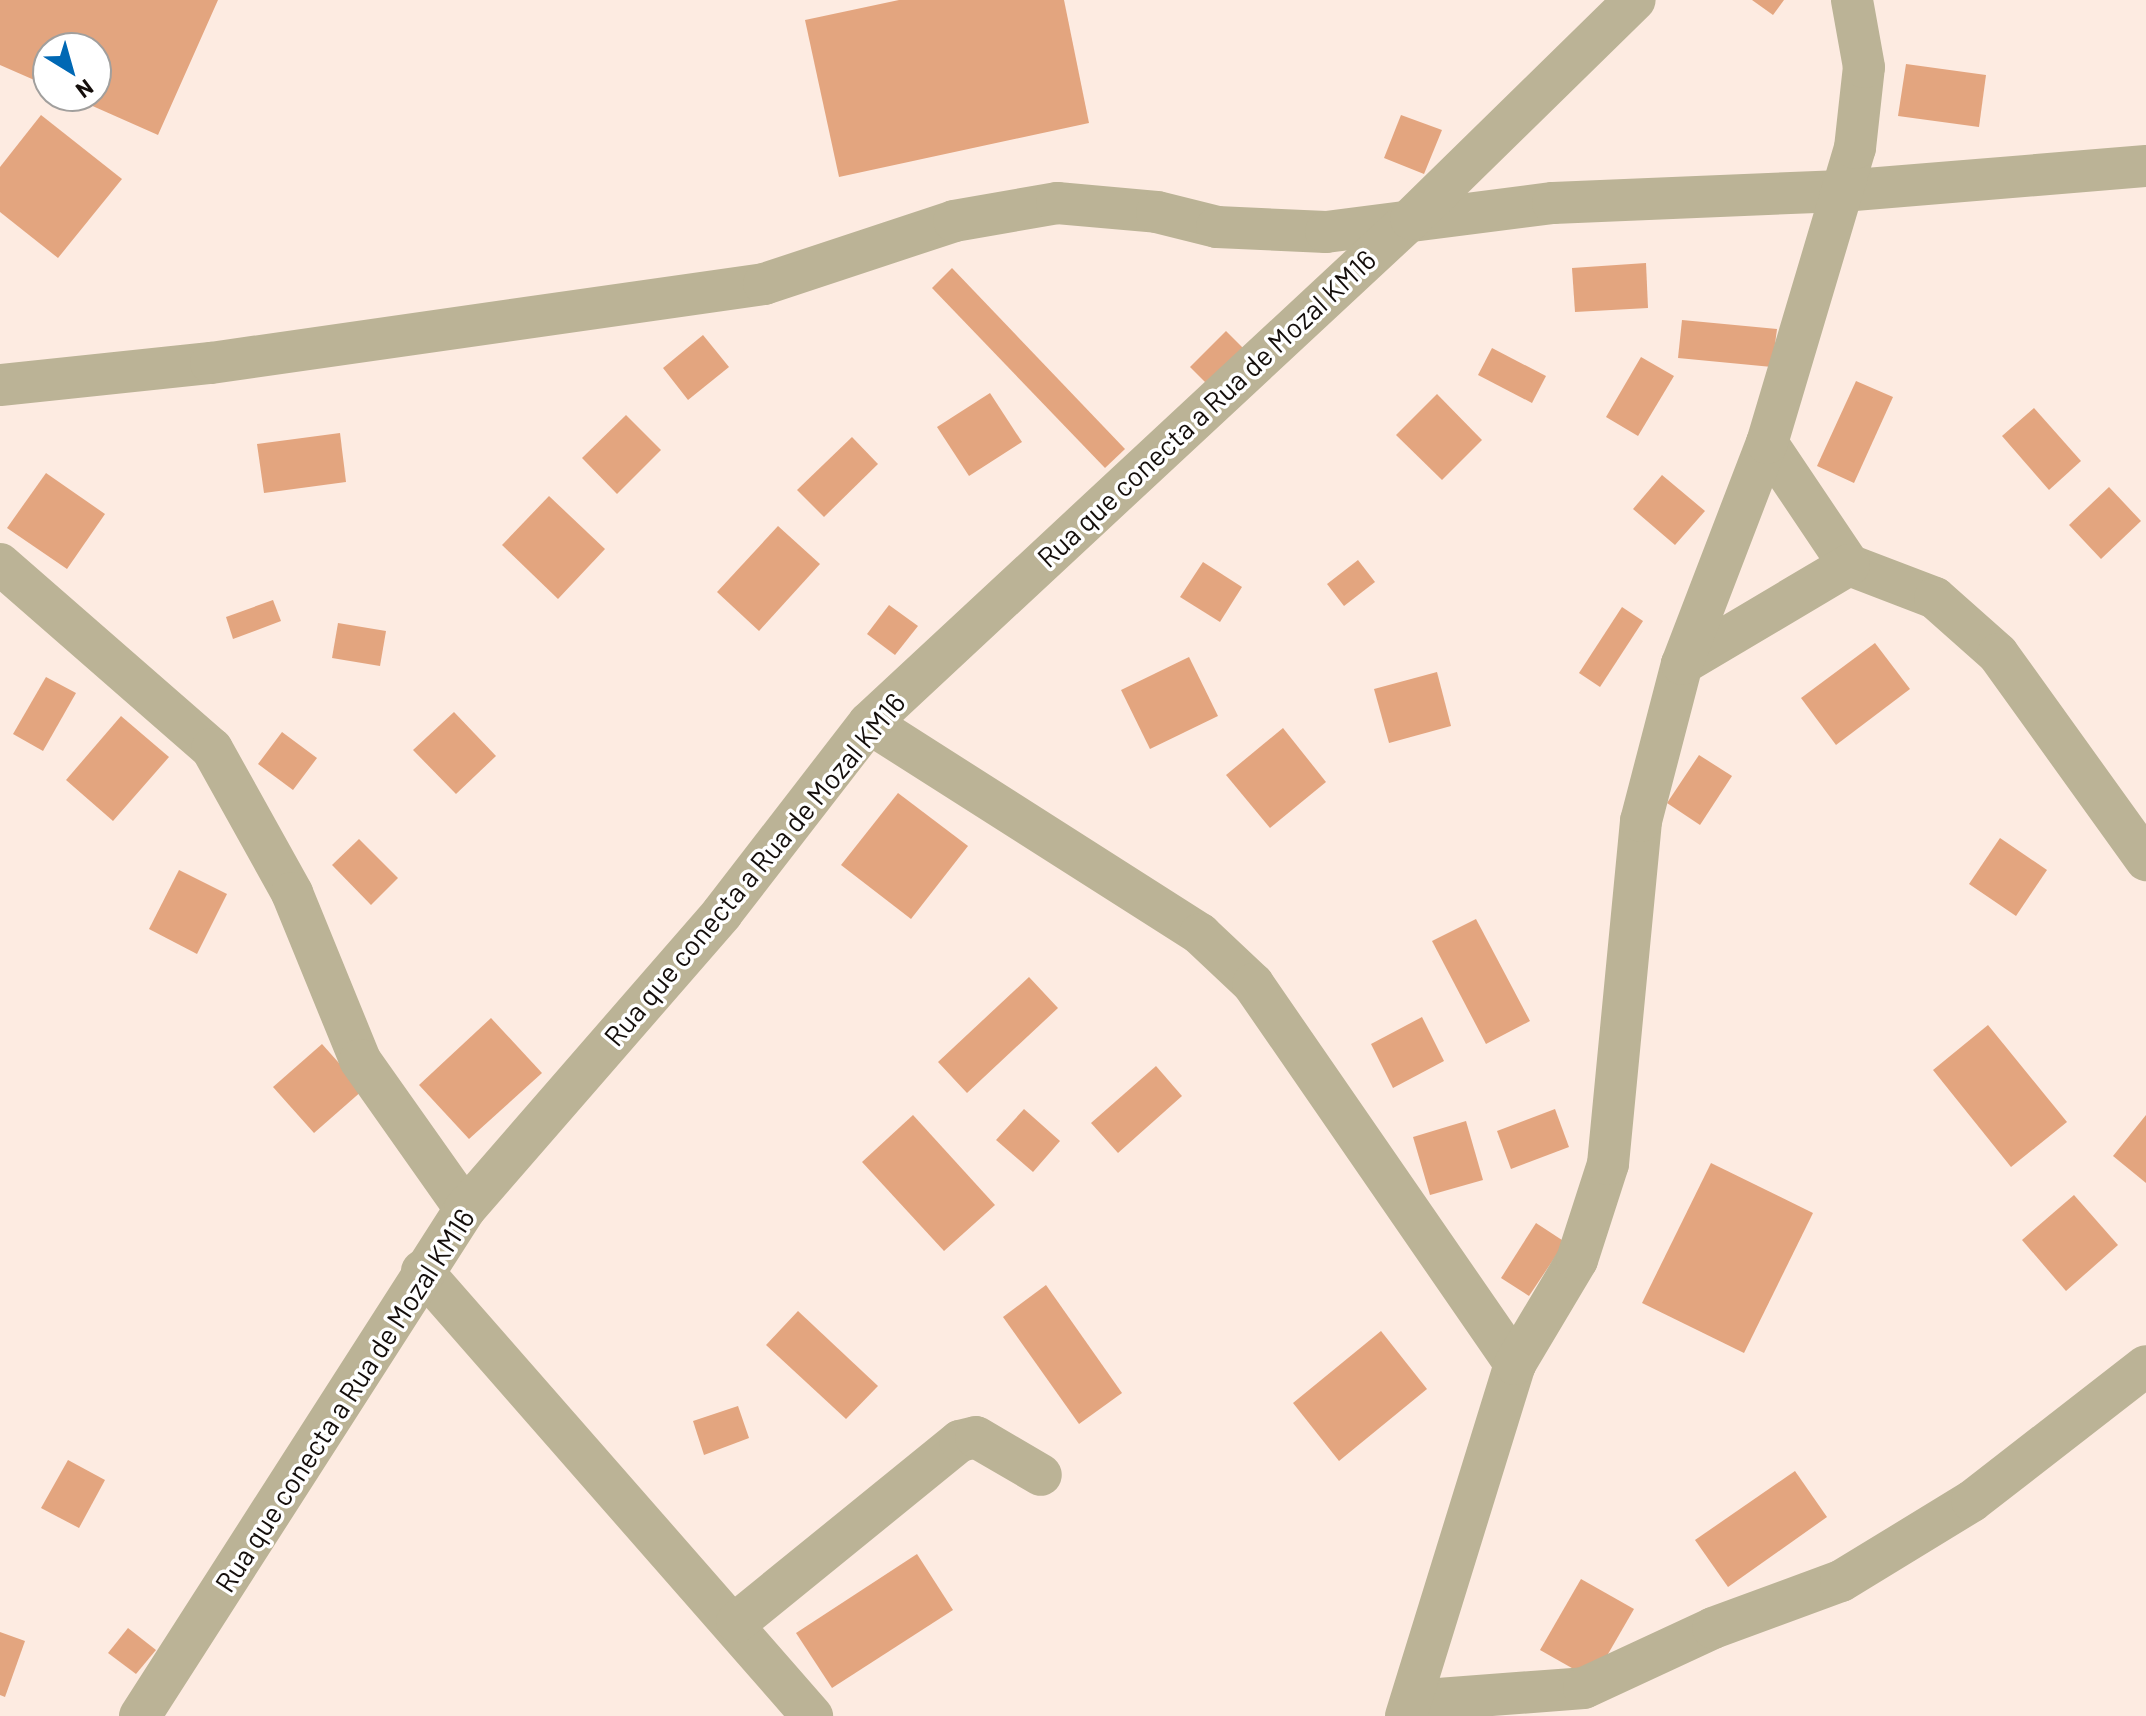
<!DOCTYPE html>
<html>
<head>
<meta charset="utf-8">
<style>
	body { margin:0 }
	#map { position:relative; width:2146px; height:1716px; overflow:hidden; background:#fdebe1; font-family:Barlow,sans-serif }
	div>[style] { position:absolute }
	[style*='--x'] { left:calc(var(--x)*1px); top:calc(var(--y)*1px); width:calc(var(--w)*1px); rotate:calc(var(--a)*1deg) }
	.building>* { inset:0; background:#e3a57f }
	.street>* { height:42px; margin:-21px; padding:0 21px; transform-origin:21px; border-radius:21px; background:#bbb396 }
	span { translate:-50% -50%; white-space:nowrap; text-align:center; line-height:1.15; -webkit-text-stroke:7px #fff; paint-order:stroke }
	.street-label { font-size:28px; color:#140e0b }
	.north { position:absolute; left:32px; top:32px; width:80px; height:80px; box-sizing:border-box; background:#fff; border:2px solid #a19f9d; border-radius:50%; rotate:143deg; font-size:22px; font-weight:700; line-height:32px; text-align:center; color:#140e0b }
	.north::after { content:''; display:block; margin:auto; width:28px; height:36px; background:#0068b4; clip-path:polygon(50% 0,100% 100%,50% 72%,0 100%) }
</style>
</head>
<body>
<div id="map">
	<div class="building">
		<div style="clip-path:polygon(0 0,218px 0,158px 135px,70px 96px,96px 96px,96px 48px,48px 48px,48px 86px,0 65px)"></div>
		<div style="clip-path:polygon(899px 0,1064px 0,1089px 123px,839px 177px,805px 20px)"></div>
		<div style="clip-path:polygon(1752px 0,1784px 0,1773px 15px)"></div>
		<div style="clip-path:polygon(1906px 64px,1986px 75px,1979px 127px,1898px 116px)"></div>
		<div style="clip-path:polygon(41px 115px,122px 179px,58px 258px,0 212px,0 167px)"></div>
		<div style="clip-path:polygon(1401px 115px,1442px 130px,1424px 174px,1384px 158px)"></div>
		<div style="clip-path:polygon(1646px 263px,1648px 308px,1575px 312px,1572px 268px)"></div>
		<div style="clip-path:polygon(952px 268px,1125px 449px,1105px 468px,932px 288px)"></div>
		<div style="clip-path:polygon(1682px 320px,1777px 329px,1772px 367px,1678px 358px)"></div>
		<div style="clip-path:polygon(1226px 331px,1244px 349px,1208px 385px,1190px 367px)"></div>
		<div style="clip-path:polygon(703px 335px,729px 367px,688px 400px,663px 368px)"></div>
		<div style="clip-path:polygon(1492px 348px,1546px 376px,1532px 403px,1478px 375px)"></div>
		<div style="clip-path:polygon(1641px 357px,1674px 376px,1638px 436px,1606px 417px)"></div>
		<div style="clip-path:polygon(1856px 381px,1893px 397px,1854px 483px,1817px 466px)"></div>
		<div style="clip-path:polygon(990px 393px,1022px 442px,969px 476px,937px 427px)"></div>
		<div style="clip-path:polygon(1437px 394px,1482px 440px,1442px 480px,1396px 435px)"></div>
		<div style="clip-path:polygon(2034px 408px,2081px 461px,2049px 490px,2002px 436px)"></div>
		<div style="clip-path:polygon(626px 415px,661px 450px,617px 494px,582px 458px)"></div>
		<div style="clip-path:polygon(340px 433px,346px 482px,264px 493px,257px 444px)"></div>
		<div style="clip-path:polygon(852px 437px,878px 464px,824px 517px,797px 490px)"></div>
		<div style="clip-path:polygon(46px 473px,105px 514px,67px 569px,7px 528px)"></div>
		<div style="clip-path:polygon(1662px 475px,1705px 511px,1675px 545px,1633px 509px)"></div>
		<div style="clip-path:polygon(2109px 487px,2141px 521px,2101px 559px,2069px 525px)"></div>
		<div style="clip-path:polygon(549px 496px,605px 549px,558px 599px,502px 545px)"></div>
		<div style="clip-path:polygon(778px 526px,820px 564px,759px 631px,717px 592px)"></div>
		<div style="clip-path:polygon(1358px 560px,1375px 582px,1344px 606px,1327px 584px)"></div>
		<div style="clip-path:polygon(1203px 562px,1242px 587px,1220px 622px,1180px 597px)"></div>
		<div style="clip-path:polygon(273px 600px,281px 621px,233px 639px,226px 617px)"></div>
		<div style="clip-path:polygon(889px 605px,918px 626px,895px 655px,867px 634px)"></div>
		<div style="clip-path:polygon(1622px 607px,1643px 621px,1600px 687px,1579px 673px)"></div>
		<div style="clip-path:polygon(338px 623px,386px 631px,380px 666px,332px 658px)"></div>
		<div style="clip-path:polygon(1875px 643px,1910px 689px,1836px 745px,1801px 698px)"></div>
		<div style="clip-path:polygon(1189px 657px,1218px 716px,1150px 749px,1121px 690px)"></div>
		<div style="clip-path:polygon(1437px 672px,1451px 726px,1389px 743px,1374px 689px)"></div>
		<div style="clip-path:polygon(46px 677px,76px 693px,43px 751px,13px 734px)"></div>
		<div style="clip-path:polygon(454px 712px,496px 756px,456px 794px,413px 750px)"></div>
		<div style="clip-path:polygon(121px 716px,169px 757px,113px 821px,66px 780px)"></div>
		<div style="clip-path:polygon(1283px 728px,1326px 782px,1270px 828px,1226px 775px)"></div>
		<div style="clip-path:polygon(282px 732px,317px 758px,293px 790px,258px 764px)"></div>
		<div style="clip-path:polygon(1699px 755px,1732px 776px,1700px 825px,1667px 803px)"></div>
		<div style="clip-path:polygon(898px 793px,968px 846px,911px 919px,841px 865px)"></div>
		<div style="clip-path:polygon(2000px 838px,2047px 870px,2016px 916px,1969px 884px)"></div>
		<div style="clip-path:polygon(359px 839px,398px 878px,371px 905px,332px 865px)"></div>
		<div style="clip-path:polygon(179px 870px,227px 894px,197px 954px,149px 929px)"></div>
		<div style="clip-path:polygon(1476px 919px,1530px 1021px,1486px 1044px,1432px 941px)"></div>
		<div style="clip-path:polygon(1029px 977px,1058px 1008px,967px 1093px,938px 1062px)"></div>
		<div style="clip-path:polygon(1422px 1017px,1444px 1061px,1393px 1088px,1371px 1044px)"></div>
		<div style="clip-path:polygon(491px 1018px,542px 1073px,469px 1139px,419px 1085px)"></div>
		<div style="clip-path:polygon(1988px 1025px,2067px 1122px,2011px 1167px,1933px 1070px)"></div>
		<div style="clip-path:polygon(322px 1044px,363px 1090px,314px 1133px,273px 1087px)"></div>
		<div style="clip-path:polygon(1156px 1066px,1182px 1096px,1118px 1153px,1091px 1123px)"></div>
		<div style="clip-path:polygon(1024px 1109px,1060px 1141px,1033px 1172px,996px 1140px)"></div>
		<div style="clip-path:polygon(1555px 1109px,1569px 1147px,1511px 1169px,1497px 1131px)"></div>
		<div style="clip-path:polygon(913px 1115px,995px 1205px,944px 1251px,862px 1162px)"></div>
		<div style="clip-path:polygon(2146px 1115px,2146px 1183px,2113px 1156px)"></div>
		<div style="clip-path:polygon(1466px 1121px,1483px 1180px,1430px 1195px,1413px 1137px)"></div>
		<div style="clip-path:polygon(1711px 1163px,1813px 1213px,1744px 1353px,1642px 1303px)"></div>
		<div style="clip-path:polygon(2074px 1195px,2118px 1245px,2066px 1291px,2022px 1240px)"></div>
		<div style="clip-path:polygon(1536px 1223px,1565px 1242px,1529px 1296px,1501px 1278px)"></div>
		<div style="clip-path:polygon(1046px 1285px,1122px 1393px,1079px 1424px,1003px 1317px)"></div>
		<div style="clip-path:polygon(798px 1311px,878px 1386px,846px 1419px,766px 1345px)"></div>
		<div style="clip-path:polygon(1381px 1331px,1427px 1389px,1339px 1461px,1293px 1403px)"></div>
		<div style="clip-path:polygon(738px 1406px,749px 1438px,704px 1455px,693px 1421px)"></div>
		<div style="clip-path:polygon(68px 1460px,105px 1480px,79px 1528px,41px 1508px)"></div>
		<div style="clip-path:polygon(1795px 1471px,1827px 1517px,1728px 1587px,1695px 1540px)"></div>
		<div style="clip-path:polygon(917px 1554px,953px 1610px,832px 1688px,796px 1633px)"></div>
		<div style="clip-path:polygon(1581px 1579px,1634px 1609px,1593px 1680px,1540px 1650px)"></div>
		<div style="clip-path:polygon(128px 1628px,156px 1650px,136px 1674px,108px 1653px)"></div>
		<div style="clip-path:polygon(0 1632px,25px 1641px,5px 1697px,0 1695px)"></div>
	</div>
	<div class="street">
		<div style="--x:0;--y:385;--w:212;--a:-6"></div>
		<div style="--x:211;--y:363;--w:559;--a:-8.13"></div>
		<div style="--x:764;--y:284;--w:200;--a:-18.3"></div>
		<div style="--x:954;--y:221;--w:105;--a:-9.9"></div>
		<div style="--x:1057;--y:203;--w:100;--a:5.1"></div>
		<div style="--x:1157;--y:212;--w:62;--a:14"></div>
		<div style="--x:1217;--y:227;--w:109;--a:2.6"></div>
		<div style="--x:1326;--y:232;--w:229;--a:-7.3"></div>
		<div style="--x:1553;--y:203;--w:289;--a:-2.4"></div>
		<div style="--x:1842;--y:191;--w:305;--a:-4.7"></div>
		<div style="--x:1767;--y:443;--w:147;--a:56.1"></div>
		<div style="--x:1849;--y:565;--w:92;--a:21"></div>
		<div style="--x:1935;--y:598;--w:84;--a:41.6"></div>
		<div style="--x:1998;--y:654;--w:254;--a:54.3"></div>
		<div style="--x:0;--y:564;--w:281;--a:41.1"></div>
		<div style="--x:212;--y:749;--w:165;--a:60.9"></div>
		<div style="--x:292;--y:893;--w:180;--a:67.8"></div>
		<div style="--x:360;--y:1060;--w:182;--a:54.8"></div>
		<div style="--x:1682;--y:664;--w:194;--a:-30.7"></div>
		<div style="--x:869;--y:723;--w:393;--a:32.5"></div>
		<div style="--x:1200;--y:934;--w:73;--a:43.3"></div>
		<div style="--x:1253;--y:984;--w:462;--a:55.4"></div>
		<div style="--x:422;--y:1271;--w:592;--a:48.77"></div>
		<div style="--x:737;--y:1622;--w:287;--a:-39.1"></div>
		<div style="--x:960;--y:1441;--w:16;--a:-14"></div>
		<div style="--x:976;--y:1437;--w:75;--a:30.3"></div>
		<div style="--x:1412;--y:1701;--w:172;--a:-4.3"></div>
		<div style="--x:1584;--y:1688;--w:142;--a:-24.9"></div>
		<div style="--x:1713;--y:1628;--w:136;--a:-20.2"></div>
		<div style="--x:1841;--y:1581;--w:153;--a:-31.4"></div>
		<div style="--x:1972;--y:1501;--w:220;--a:-37.8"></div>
		<div style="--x:140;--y:1716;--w:602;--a:-57.34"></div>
		<div style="--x:465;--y:1209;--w:392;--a:-49"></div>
		<div style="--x:722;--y:913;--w:240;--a:-52.3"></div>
		<div style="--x:869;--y:723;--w:740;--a:-42.92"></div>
		<div style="--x:1411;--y:219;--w:313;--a:-44.4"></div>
		<div style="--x:1406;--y:1716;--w:368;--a:-72.8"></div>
		<div style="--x:1515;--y:1364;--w:121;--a:-59.2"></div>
		<div style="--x:1577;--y:1260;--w:101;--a:-72.1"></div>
		<div style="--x:1608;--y:1164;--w:345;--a:-84.5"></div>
		<div style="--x:1641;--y:821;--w:162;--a:-75.4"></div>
		<div style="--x:1682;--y:664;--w:237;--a:-69"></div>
		<div style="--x:1767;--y:443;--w:308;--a:-73.4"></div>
		<div style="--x:1855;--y:148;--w:81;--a:-83.7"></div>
		<div style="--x:1864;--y:67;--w:68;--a:-100.2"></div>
	</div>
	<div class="street-label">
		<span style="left:1206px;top:408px;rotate:-43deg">Rua que conecta a Rua de Mozal KM16</span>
		<span style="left:754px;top:869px;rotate:-50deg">Rua que conecta a Rua de Mozal KM16</span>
		<span style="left:344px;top:1400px;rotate:-57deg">Rua que conecta a Rua de Mozal KM16</span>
	</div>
	<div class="north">N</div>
</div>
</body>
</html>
